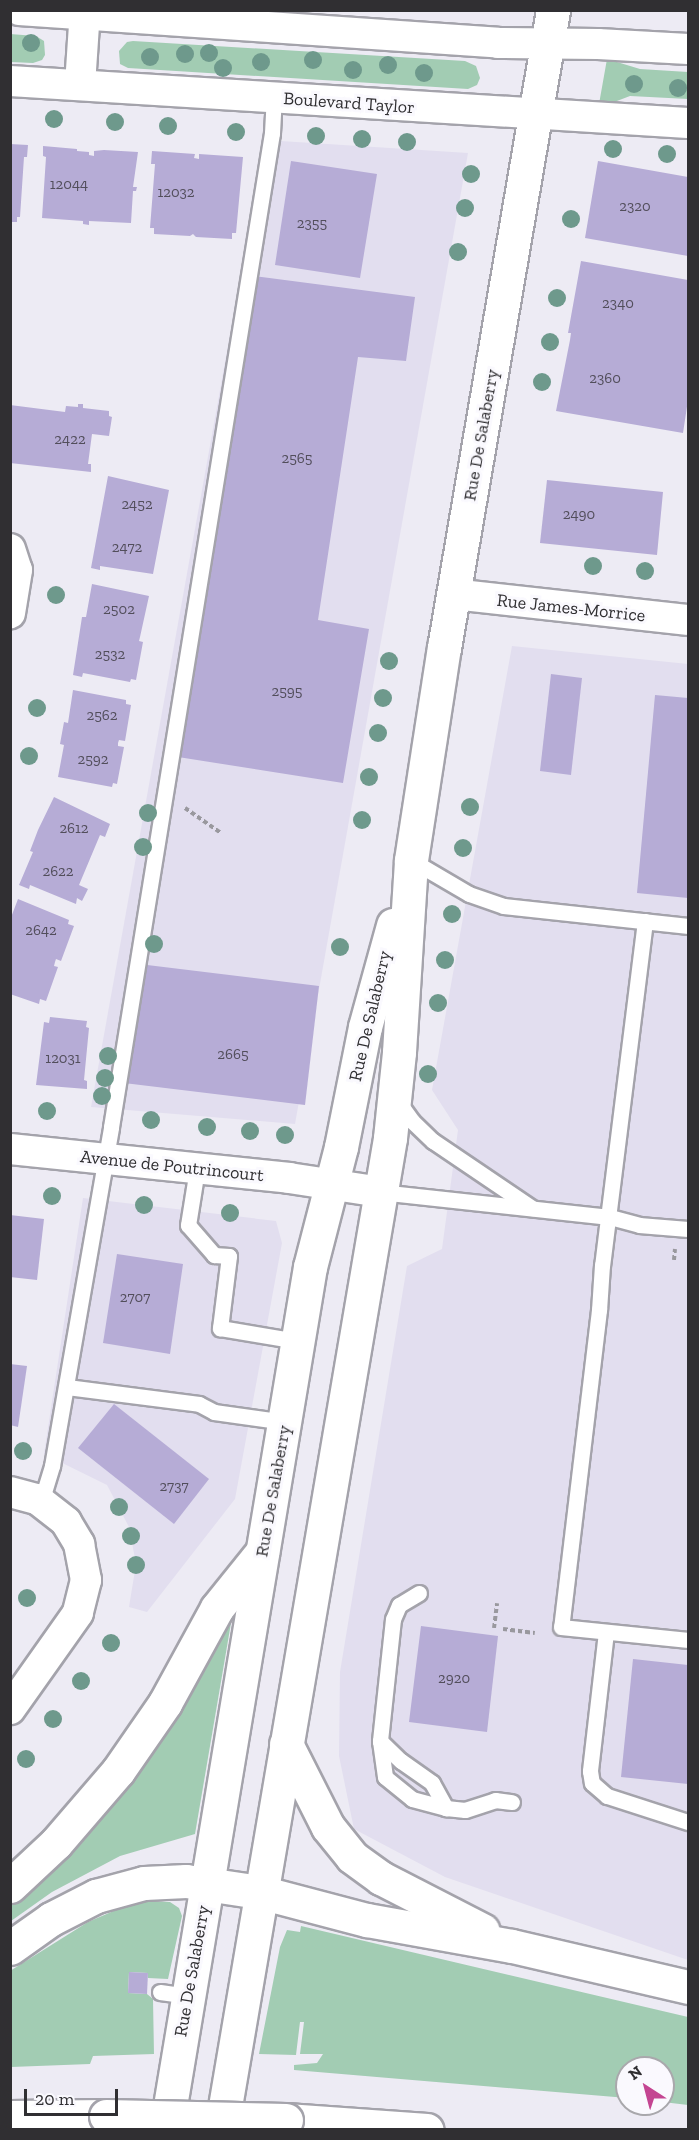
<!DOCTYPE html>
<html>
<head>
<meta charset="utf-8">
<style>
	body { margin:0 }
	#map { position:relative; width:699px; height:2140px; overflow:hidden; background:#edebf4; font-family:"Zilla Slab",serif }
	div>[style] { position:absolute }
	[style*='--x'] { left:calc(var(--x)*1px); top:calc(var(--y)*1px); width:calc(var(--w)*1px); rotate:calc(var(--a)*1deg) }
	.built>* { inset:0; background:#e2deef }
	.green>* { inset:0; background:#a2ccb3 }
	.building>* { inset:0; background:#b6acd6 }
	.path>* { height:4px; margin-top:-2px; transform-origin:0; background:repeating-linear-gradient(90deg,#99989e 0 4.5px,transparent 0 7.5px) }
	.roads { filter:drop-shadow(2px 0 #a4a3ab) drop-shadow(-2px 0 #a4a3ab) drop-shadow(0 2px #a4a3ab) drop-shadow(0 -2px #a4a3ab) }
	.lane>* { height:15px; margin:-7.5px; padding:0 7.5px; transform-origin:7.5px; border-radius:7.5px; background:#fff }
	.street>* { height:30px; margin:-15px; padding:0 15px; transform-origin:15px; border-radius:15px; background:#fff }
	.secondary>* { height:33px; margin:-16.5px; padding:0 16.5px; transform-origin:16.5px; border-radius:16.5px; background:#fff }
	.highway>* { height:33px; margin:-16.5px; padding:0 16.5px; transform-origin:16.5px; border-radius:16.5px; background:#fff }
	.bridges { filter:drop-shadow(2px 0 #a4a3ab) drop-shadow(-2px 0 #a4a3ab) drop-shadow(0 2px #a4a3ab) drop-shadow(0 -2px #a4a3ab) }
	.highway-bridge>* { height:33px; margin:-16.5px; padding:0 16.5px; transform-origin:16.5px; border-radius:16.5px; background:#fff }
	.trees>* { width:18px; height:18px; margin:-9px; border-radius:50%; background:#6e998c }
	span { translate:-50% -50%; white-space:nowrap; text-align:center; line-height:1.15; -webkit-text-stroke:6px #faf9fe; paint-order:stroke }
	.number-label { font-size:15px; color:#524e5b }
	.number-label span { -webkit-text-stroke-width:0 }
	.street-label { font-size:18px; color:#302f32 }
	.frame { position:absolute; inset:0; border:12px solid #302f32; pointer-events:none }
	.north { position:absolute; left:615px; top:2056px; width:60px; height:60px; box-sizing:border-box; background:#faf9fe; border:2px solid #a9a8ac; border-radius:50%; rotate:324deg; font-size:16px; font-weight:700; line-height:24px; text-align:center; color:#302f32 }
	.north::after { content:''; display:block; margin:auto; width:21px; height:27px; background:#c44592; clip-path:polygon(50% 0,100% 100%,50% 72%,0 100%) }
	.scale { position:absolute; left:24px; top:2089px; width:94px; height:27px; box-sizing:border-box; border:3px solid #302f32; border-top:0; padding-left:8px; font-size:18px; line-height:21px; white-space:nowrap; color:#302f32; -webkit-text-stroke:4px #faf9fe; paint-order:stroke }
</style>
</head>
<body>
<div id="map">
	<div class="built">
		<div style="clip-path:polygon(265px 140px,468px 153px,295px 1124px,91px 1107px)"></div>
		<div style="clip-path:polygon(512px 646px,688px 664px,688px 1960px,445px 1877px,354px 1829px,339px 1756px,340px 1672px,407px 1266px,442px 1249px,458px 1130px,432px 1090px)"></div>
		<div style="clip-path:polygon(83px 1198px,276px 1221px,282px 1243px,235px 1499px,147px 1612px,129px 1607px,136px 1564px,129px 1527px,107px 1485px,44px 1454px)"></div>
	</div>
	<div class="green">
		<div style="clip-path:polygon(10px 34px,36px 36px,44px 41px,45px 55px,42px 60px,33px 63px,11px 62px)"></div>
		<div style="clip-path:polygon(133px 41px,465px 61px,476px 66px,480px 78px,477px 85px,468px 89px,128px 68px,120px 64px,119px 51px,127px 42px)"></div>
		<div style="clip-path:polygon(607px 59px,640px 69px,688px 72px,688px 99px,630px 96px,609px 104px,599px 104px)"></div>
		<div style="clip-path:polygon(227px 1622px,231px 1623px,195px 1834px,120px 1856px,52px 1892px,11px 1921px,11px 1905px,28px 1890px)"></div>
		<div style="clip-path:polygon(148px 1901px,170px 1902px,179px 1908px,182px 1916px,168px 1979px,148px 1978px,148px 1973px,129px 1972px,128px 1993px,147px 1994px,153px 1999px,154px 2054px,93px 2056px,90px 2064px,11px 2067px,10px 1971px,88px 1922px,116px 1910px)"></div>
		<div style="clip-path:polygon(301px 1926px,688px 2017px,688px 2105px,663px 2102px,663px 2068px,627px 2068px,627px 2098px,294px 2070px,294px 2065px,317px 2063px,323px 2054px,300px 2054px,304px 2022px,300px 2022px,296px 2055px,259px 2054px,280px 1947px,287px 1930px,300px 1932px)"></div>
	</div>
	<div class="building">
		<div style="clip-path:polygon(10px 144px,28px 145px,27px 157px,24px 157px,20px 217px,17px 217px,17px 222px,10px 222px)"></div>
		<div style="clip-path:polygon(43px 146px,77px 149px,77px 151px,89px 152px,89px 155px,94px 156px,94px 151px,104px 150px,138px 152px,133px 187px,137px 187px,136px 191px,133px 191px,131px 223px,89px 221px,89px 225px,83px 224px,83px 221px,42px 218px,46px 157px,43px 156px)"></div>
		<div style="clip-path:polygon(152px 151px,195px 154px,194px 158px,199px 159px,199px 154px,243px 157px,236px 233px,232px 233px,232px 239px,196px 237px,193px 234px,190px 236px,154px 234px,154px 228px,150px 228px,155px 164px,151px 164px)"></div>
		<div style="clip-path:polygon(291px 161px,377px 174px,360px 278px,275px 265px)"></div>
		<div style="clip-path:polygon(598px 161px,688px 177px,688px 256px,585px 238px)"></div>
		<div style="clip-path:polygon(581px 261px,688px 280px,688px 400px,683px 433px,556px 411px,570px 340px,571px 333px,568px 333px)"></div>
		<div style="clip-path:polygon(254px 276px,415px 297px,406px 361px,358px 357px,318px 620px,369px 629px,343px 783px,178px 757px)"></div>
		<div style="clip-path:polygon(78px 404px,83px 404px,83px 408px,109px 411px,109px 416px,112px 417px,109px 436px,92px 434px,88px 464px,91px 464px,91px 472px,10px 463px,10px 405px,65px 412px,66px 406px,78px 407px)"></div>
		<div style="clip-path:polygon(108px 476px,169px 490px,153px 574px,100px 566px,100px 570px,91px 568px)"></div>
		<div style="clip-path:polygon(547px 480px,663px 492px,657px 555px,540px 543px)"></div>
		<div style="clip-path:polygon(92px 584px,149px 596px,140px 637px,139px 641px,143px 642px,136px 680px,131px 679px,130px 682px,83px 673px,82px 677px,73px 675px,82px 617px,86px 617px)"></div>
		<div style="clip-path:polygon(551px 674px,582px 678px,571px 775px,540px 771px)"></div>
		<div style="clip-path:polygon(73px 690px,126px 700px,126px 704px,131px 705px,125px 741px,119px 740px,118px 743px,118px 746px,124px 747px,117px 784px,113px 783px,112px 787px,58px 777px,64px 745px,60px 744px,64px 722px,68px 723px)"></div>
		<div style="clip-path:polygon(655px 695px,688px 698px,688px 898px,637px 893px)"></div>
		<div style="clip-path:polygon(54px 797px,110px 824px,105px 837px,100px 835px,79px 885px,88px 889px,82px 901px,77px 898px,76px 904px,30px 885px,29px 889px,19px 885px,33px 852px,30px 851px,38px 830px)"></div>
		<div style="clip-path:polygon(18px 899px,69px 920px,68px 924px,74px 926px,61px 961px,56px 959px,55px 962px,54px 966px,58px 967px,46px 1001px,40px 999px,39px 1004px,10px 994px,10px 920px)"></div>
		<div style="clip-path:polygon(139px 964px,319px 986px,305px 1105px,124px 1083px)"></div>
		<div style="clip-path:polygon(50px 1017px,87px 1021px,86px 1027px,89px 1028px,84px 1080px,87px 1081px,87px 1089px,36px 1085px,44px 1022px,49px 1023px)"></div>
		<div style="clip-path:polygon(10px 1215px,44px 1219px,37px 1280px,10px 1277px)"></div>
		<div style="clip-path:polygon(117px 1254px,183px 1264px,170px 1354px,103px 1343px)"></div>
		<div style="clip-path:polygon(10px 1364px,27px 1366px,18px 1427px,10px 1425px)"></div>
		<div style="clip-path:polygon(114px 1404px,209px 1479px,174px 1524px,78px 1448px)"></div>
		<div style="clip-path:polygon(421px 1626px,498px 1636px,487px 1732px,409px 1722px)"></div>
		<div style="clip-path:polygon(633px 1659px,688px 1665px,688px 1784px,621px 1777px)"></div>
		<div style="clip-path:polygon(129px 1972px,148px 1973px,147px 1994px,128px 1993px)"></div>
	</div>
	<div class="path">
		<div style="--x:185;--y:808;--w:44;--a:34.8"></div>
		<div style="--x:674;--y:1260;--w:11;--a:-85"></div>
		<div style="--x:494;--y:1628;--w:25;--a:-83"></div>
		<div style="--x:503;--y:1629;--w:32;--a:7"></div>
	</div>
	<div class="roads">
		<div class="lane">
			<div style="--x:411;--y:860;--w:67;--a:30.4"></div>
			<div style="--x:469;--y:894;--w:37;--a:19"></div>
			<div style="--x:504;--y:906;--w:185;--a:6.2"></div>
			<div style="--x:645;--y:921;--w:347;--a:97.1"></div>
			<div style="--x:602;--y:1265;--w:45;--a:93.8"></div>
			<div style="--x:599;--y:1310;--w:319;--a:96.8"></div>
			<div style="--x:561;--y:1627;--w:128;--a:5.8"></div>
			<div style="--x:397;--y:1100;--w:26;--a:54"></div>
			<div style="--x:412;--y:1121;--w:29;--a:44"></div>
			<div style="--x:433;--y:1141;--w:120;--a:34.1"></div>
			<div style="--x:197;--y:1169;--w:57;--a:99.1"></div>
			<div style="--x:188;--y:1225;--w:40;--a:49"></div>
			<div style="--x:214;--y:1255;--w:15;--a:4"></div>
			<div style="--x:229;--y:1256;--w:73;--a:97.1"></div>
			<div style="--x:220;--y:1328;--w:79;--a:9.5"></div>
			<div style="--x:380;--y:1192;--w:231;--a:6.2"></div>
			<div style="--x:610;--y:1217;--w:30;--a:15"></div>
			<div style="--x:639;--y:1225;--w:49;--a:4.7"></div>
			<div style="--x:67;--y:1387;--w:133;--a:7.3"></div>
			<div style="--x:199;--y:1404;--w:17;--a:28"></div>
			<div style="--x:214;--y:1412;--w:72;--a:8"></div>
			<div style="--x:41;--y:1502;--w:38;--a:-73"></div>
			<div style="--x:52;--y:1466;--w:344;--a:-80.1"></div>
			<div style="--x:111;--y:1127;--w:1007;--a:-80.8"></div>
			<div style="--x:272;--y:133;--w:35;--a:-87"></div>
			<div style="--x:419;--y:1593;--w:23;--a:149"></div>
			<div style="--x:399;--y:1605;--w:15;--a:113"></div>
			<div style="--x:393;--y:1619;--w:123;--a:96.1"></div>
			<div style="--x:380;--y:1741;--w:36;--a:82"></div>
			<div style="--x:385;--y:1777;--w:35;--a:39"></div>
			<div style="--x:412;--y:1799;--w:35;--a:15"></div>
			<div style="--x:446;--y:1808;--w:19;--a:6"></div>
			<div style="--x:465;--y:1810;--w:32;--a:-18"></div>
			<div style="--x:495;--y:1800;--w:17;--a:7"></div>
			<div style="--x:606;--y:1632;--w:140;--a:96.6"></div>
			<div style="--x:590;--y:1771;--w:12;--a:81"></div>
			<div style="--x:592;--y:1783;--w:20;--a:41"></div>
			<div style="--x:607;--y:1796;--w:85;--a:17.8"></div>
			<div style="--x:380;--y:1741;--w:29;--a:44"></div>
			<div style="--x:401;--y:1761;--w:38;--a:35"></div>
			<div style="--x:432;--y:1783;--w:29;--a:61"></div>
			<div style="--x:160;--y:1992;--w:28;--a:8"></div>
		</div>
		<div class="street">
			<div style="--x:19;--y:10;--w:480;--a:3.9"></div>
			<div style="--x:498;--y:43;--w:100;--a:0.6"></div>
			<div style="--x:598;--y:44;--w:90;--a:3.2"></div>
			<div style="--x:10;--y:81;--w:679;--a:3.54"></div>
			<div style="--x:80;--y:85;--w:75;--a:-86.2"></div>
			<div style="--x:10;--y:549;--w:22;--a:72"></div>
			<div style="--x:17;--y:570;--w:44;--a:99.2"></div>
			<div style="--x:453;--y:594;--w:236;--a:6.3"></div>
			<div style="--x:10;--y:1149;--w:281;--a:5.9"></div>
			<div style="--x:289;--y:1178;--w:92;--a:8.7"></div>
			<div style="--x:10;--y:1492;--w:28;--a:15"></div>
			<div style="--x:37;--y:1499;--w:37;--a:38"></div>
			<div style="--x:66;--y:1522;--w:26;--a:59"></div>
			<div style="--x:79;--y:1544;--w:37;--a:79"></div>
			<div style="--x:86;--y:1580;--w:34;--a:104"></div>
			<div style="--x:78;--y:1613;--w:118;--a:125.3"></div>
		</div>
		<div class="secondary">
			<div style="--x:166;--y:2130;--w:875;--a:-80.53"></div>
			<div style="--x:310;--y:1267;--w:124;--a:-75.5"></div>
			<div style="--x:341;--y:1147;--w:122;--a:-78.7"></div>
			<div style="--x:365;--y:1027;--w:106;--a:-74.6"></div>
			<div style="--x:221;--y:2130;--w:1006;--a:-80.33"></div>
			<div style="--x:390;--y:1138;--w:86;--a:-84"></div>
			<div style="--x:399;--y:1052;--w:192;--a:-86.4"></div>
			<div style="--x:411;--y:860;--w:215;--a:-81.2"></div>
			<div style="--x:444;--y:648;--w:647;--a:-80.3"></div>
		</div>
		<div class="highway">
			<div style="--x:286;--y:1744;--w:93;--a:63.2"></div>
			<div style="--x:328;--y:1827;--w:38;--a:51"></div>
			<div style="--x:352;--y:1857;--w:36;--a:36"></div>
			<div style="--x:381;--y:1878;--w:114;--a:27.2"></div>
			<div style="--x:10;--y:1886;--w:63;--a:-43.1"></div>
			<div style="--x:56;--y:1843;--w:95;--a:-49.3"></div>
			<div style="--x:118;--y:1771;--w:83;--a:-55.3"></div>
			<div style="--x:165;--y:1703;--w:108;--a:-61.3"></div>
			<div style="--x:217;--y:1608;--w:72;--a:-51.2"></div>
			<div style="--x:10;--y:1948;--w:50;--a:-35.3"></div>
			<div style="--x:51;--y:1919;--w:51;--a:-27.1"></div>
			<div style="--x:96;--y:1896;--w:50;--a:-15.2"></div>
			<div style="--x:144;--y:1883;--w:42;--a:-2.7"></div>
			<div style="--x:186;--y:1881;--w:75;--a:8.5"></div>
			<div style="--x:260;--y:1892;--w:111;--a:14.7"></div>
			<div style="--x:367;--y:1920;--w:147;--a:10.2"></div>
			<div style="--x:512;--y:1946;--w:181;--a:13.1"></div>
			<div style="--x:10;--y:2117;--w:96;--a:-0.6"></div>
			<div style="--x:286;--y:2120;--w:141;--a:4.1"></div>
		</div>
	</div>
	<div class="bridges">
		<div class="highway-bridge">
			<div style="--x:106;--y:2116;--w:180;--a:1.3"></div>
		</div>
	</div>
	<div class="trees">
		<div style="left:31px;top:43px"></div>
		<div style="left:209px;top:53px"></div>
		<div style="left:185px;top:54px"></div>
		<div style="left:150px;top:57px"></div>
		<div style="left:313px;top:60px"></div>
		<div style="left:261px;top:62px"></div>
		<div style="left:388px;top:65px"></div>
		<div style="left:223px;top:68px"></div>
		<div style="left:353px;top:70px"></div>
		<div style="left:424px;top:73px"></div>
		<div style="left:634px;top:84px"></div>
		<div style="left:678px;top:88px"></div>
		<div style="left:54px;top:119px"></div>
		<div style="left:115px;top:122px"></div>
		<div style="left:168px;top:126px"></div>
		<div style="left:236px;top:132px"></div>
		<div style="left:316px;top:136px"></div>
		<div style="left:362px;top:139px"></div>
		<div style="left:407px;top:142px"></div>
		<div style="left:613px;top:149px"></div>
		<div style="left:667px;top:154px"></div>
		<div style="left:471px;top:174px"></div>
		<div style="left:465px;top:208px"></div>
		<div style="left:571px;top:219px"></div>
		<div style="left:458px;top:252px"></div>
		<div style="left:557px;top:298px"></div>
		<div style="left:550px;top:342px"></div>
		<div style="left:542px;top:382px"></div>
		<div style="left:593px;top:566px"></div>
		<div style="left:645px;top:571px"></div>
		<div style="left:56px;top:595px"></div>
		<div style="left:389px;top:661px"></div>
		<div style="left:383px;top:698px"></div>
		<div style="left:37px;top:708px"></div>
		<div style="left:378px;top:733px"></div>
		<div style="left:29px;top:756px"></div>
		<div style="left:369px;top:777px"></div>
		<div style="left:470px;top:807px"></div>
		<div style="left:148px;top:813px"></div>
		<div style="left:362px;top:820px"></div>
		<div style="left:143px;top:847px"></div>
		<div style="left:463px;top:848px"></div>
		<div style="left:452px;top:914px"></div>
		<div style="left:154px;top:944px"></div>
		<div style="left:340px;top:947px"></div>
		<div style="left:445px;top:960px"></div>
		<div style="left:438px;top:1003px"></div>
		<div style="left:108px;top:1056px"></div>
		<div style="left:428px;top:1074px"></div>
		<div style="left:105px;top:1078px"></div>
		<div style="left:102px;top:1096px"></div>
		<div style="left:47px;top:1111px"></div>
		<div style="left:151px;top:1120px"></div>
		<div style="left:207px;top:1127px"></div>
		<div style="left:250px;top:1131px"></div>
		<div style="left:285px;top:1135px"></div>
		<div style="left:52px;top:1196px"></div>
		<div style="left:144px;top:1205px"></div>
		<div style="left:230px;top:1213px"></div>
		<div style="left:23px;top:1451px"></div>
		<div style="left:119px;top:1507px"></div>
		<div style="left:131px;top:1536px"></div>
		<div style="left:136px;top:1565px"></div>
		<div style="left:27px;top:1598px"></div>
		<div style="left:111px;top:1643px"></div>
		<div style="left:81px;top:1681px"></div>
		<div style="left:53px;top:1719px"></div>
		<div style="left:26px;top:1759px"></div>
	</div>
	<div class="number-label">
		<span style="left:69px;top:185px">12044</span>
		<span style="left:176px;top:193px">12032</span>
		<span style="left:635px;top:207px">2320</span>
		<span style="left:312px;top:224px">2355</span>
		<span style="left:618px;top:304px">2340</span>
		<span style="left:605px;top:379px">2360</span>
		<span style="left:70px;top:440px">2422</span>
		<span style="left:297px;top:459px">2565</span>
		<span style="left:137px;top:505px">2452</span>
		<span style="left:579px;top:515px">2490</span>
		<span style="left:127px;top:548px">2472</span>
		<span style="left:119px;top:610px">2502</span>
		<span style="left:110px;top:655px">2532</span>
		<span style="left:287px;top:692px">2595</span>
		<span style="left:102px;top:716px">2562</span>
		<span style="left:93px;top:760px">2592</span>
		<span style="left:74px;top:829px">2612</span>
		<span style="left:58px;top:872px">2622</span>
		<span style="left:41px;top:931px">2642</span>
		<span style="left:233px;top:1055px">2665</span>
		<span style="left:63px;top:1059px">12031</span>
		<span style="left:135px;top:1298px">2707</span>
		<span style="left:174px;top:1487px">2737</span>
		<span style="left:454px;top:1679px">2920</span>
	</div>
	<div class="street-label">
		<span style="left:349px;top:103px;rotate:4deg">Boulevard Taylor</span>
		<span style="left:481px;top:435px;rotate:-80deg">Rue De Salaberry</span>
		<span style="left:571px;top:608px;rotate:6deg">Rue James-Morrice</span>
		<span style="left:370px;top:1016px;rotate:-77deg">Rue De Salaberry</span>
		<span style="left:172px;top:1166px;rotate:6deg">Avenue de Poutrincourt</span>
		<span style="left:273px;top:1491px;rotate:-80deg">Rue De Salaberry</span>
		<span style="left:192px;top:1971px;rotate:-80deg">Rue De Salaberry</span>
	</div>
	<div class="frame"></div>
	<div class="north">N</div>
	<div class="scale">20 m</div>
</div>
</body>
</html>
